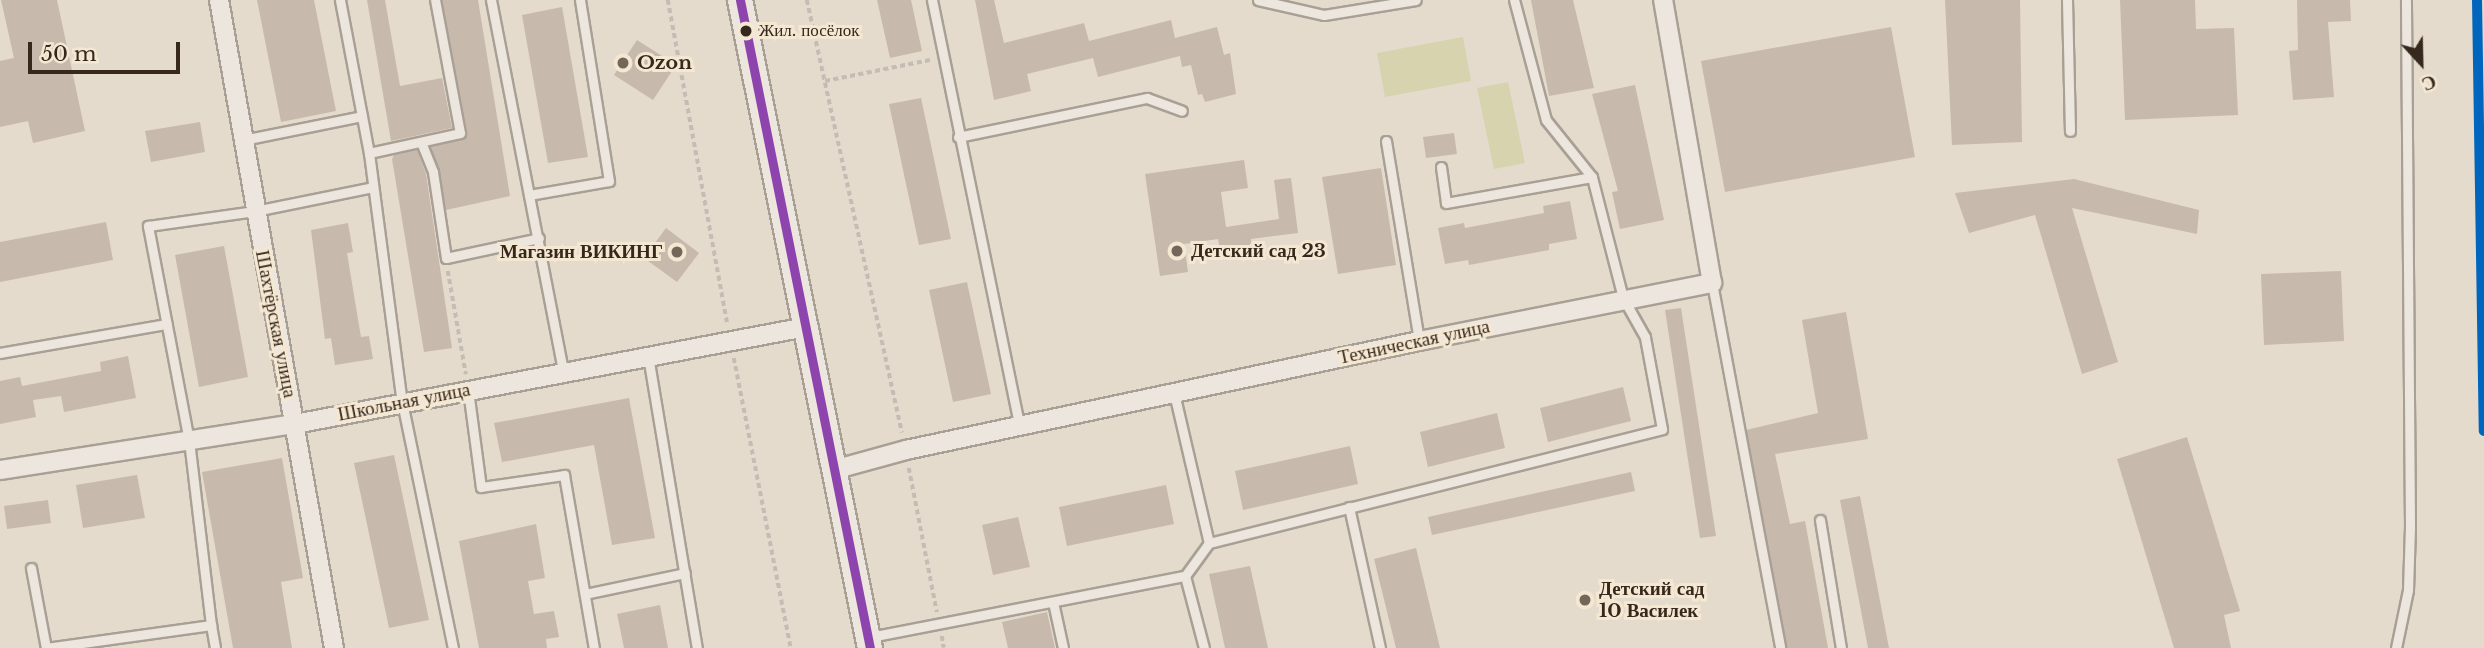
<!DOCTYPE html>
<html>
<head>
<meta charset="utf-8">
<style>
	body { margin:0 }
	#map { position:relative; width:2484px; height:648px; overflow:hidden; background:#e4dbcc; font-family:"Libre Baskerville",serif }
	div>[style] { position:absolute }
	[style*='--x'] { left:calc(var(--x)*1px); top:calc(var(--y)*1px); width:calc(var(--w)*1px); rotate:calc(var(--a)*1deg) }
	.green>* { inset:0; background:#d6d3ae }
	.building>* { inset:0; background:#c8b9ad }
	.path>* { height:3.5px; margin-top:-1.75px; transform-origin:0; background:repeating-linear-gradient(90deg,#c5bdb4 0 5px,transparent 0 8.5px) }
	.roads { filter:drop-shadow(2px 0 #a9a095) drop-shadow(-2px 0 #a9a095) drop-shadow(0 2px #a9a095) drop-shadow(0 -2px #a9a095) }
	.lane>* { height:9px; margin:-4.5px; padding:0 4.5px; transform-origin:4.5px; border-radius:4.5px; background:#ece6de }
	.street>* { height:18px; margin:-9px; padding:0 9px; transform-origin:9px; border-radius:9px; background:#ece6de }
	.secondary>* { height:24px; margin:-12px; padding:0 12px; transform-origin:12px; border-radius:12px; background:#ece6de }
	.bus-1>* { height:9px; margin:-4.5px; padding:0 4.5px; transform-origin:4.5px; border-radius:4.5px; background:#8e44ad }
	.rail-1>* { height:10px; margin:-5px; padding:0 5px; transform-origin:5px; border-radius:5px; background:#0065bd }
	.dots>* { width:19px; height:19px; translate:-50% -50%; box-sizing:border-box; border:4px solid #f5e8d2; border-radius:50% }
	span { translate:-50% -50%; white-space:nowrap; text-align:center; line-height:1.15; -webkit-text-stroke:6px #f5e8d2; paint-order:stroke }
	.bus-label { font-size:17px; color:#37281d }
	.left { translate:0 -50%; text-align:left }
	.poi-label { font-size:19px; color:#37281d; font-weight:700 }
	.right { translate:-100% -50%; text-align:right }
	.street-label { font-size:19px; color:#37281d }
	.north { position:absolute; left:2386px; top:28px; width:70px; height:70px; -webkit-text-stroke:5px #f5e8d2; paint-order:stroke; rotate:158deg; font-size:19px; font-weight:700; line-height:28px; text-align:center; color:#37281d }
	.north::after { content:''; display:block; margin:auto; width:24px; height:32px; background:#37281d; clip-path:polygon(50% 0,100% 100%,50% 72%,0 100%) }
	.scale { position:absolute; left:28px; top:42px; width:152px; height:32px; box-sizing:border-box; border:4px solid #37281d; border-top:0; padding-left:9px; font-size:21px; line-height:24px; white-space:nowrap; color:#37281d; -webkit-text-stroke:5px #f5e8d2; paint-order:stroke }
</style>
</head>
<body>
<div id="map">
	<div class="green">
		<div style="clip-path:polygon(1463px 37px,1471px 81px,1385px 97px,1377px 53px)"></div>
		<div style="clip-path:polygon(1508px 82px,1525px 163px,1494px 169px,1477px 88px)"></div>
	</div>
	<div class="building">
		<div style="clip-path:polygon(1px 0,57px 0,85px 131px,33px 143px,28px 121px,0 127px,0 61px,14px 58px)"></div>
		<div style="clip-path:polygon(257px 0,314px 0,336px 111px,281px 122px)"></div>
		<div style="clip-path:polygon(367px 0,385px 0,400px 86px,442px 78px,452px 128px,391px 141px)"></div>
		<div style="clip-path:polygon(442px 0,478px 0,510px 196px,446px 210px,430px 147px,462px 140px,467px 132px)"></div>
		<div style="clip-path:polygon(877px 0,911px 0,922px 51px,890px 58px)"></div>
		<div style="clip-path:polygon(975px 0,994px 0,1004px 43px,1084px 23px,1089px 41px,1171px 20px,1175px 38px,1217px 27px,1224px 55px,1230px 53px,1236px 94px,1205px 102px,1202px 94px,1198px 95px,1191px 65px,1182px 67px,1180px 56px,1098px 77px,1093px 58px,1027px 74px,1031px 91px,994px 100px)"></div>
		<div style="clip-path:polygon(1531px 0,1573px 0,1594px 88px,1549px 96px)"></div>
		<div style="clip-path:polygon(1945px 0,2020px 0,2022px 142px,1952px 145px)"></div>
		<div style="clip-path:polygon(2120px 0,2195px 0,2196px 29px,2234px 28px,2238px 115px,2125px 120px)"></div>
		<div style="clip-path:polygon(2297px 0,2350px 0,2351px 21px,2328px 22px,2334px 97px,2293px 100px,2289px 51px,2298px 50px)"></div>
		<div style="clip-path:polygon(562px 7px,588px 157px,548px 163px,522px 15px)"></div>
		<div style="clip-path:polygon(1891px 27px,1915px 157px,1725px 192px,1701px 61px)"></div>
		<div style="clip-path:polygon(637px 40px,676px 65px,653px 100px,614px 75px)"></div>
		<div style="clip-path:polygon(1635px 85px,1664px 220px,1620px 229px,1612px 192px,1618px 191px,1592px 94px)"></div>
		<div style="clip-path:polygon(921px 98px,951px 239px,919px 245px,889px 104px)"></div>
		<div style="clip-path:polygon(200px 122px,205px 152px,151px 162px,145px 131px)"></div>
		<div style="clip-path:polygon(1454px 133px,1457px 154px,1426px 158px,1423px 137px)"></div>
		<div style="clip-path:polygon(417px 150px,426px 174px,452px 348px,424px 352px,392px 159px,394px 155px)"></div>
		<div style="clip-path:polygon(1244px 160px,1248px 188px,1221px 192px,1226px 227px,1279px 219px,1274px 180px,1291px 178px,1298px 233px,1251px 239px,1253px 252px,1221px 257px,1218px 239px,1184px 244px,1188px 272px,1160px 276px,1145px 174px)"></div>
		<div style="clip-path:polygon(1381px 168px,1396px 265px,1338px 274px,1322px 177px)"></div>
		<div style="clip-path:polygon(2074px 179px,2199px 210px,2197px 234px,2072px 208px,2118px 362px,2082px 374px,2035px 215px,1969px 233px,1955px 193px)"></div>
		<div style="clip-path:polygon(1570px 201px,1577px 239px,1549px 244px,1549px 250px,1469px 265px,1468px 260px,1445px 264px,1438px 228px,1464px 223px,1465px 228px,1544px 213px,1543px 206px)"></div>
		<div style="clip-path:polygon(106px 222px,113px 260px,0 282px,0 242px)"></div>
		<div style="clip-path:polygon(348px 223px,353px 252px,347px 253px,361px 337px,369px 336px,373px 359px,335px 365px,331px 338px,325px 339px,311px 230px)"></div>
		<div style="clip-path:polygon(666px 228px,699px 253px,677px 282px,644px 258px)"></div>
		<div style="clip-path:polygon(224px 246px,248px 377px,199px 387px,175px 255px)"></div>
		<div style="clip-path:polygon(2341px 271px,2344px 341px,2264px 345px,2261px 274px)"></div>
		<div style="clip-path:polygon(967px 282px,991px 394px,953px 402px,929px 290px)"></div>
		<div style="clip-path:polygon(1681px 308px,1716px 536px,1700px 538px,1665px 310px)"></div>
		<div style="clip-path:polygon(1846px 312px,1868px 439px,1775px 454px,1790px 524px,1805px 521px,1828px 648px,1787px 648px,1746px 430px,1818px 413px,1802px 320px)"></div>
		<div style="clip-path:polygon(128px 356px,136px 398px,64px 412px,61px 396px,33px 400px,36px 417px,0 424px,0 381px,20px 377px,22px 386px,101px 371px,100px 362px)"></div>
		<div style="clip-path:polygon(1623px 387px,1631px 421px,1548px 442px,1540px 408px)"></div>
		<div style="clip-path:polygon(629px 398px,655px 538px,612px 545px,594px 445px,502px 462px,494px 423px)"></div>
		<div style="clip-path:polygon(1497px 413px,1505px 448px,1428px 467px,1420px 432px)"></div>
		<div style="clip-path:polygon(2187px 437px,2240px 611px,2224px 615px,2231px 648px,2174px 648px,2117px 459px)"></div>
		<div style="clip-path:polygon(1350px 446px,1358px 484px,1243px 510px,1235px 471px)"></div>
		<div style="clip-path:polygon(394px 455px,429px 620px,389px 628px,354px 463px)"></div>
		<div style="clip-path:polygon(282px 458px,303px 578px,281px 582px,292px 648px,233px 648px,202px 472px)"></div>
		<div style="clip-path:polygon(1631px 472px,1635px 491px,1432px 535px,1428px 517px)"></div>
		<div style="clip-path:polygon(137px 475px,145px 518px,83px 528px,76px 485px)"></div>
		<div style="clip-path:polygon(1166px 485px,1174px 524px,1067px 546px,1059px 507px)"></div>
		<div style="clip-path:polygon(1860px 496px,1889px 648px,1868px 648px,1840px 500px)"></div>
		<div style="clip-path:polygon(48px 500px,51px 523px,7px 529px,4px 506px)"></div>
		<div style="clip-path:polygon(1018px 517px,1030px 567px,993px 575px,982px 525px)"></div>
		<div style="clip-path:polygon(536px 524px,545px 578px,528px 581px,534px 614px,554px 611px,559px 637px,546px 639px,547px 648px,479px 648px,459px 541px)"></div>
		<div style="clip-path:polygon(1416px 548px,1440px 648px,1396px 648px,1374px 559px)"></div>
		<div style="clip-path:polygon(1250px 566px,1268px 648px,1225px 648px,1209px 574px)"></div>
		<div style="clip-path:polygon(660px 605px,668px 648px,624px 648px,617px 614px)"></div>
		<div style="clip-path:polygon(1047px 612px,1055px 648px,1008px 648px,1002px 622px)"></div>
	</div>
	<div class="path">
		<div style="--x:668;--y:0;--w:328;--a:79.6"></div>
		<div style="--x:807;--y:0;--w:443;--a:77.6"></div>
		<div style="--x:825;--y:81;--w:107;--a:-11.3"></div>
		<div style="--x:448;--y:271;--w:105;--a:80.1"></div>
		<div style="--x:734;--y:358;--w:296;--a:78.9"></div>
		<div style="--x:909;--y:468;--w:147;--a:79"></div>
		<div style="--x:942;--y:636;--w:12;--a:81"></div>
	</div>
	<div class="roads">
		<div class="lane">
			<div style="--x:340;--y:0;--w:156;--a:79.3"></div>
			<div style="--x:369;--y:153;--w:251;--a:82.5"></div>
			<div style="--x:402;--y:402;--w:251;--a:78.3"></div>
			<div style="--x:491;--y:0;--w:376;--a:79"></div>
			<div style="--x:932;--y:0;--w:436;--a:78.4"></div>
			<div style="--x:1258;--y:0;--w:68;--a:12.8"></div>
			<div style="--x:1324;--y:15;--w:93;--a:-9.3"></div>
			<div style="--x:2067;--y:0;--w:131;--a:88.7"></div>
			<div style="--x:958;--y:137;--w:193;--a:-11.7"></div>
			<div style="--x:1147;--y:98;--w:37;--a:20"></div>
			<div style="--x:243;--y:140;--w:121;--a:-11.4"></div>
			<div style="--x:1386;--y:141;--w:203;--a:80.6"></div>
			<div style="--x:421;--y:142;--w:32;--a:68"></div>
			<div style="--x:433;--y:172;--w:87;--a:81.4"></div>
			<div style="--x:446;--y:258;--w:95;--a:-12.1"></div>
			<div style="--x:369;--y:153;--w:93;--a:-12.4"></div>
			<div style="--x:460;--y:133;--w:135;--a:-100.6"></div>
			<div style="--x:1441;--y:167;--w:36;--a:82"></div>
			<div style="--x:1446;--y:203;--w:148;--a:-10.1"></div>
			<div style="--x:529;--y:195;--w:81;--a:-9.9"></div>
			<div style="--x:609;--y:181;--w:183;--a:-99.1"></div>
			<div style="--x:1712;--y:283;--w:371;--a:79.4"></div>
			<div style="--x:0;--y:353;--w:169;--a:-9.9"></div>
			<div style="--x:648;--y:356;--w:296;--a:80.5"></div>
			<div style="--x:468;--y:390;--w:98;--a:82.4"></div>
			<div style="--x:481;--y:487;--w:84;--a:-8.2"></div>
			<div style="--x:564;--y:475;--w:176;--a:80.2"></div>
			<div style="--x:1174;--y:393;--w:154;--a:76.9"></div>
			<div style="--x:1209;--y:543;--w:467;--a:-14.1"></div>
			<div style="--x:1662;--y:429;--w:94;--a:-100.5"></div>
			<div style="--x:1645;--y:337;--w:45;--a:-119.4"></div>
			<div style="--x:1623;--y:298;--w:125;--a:-104.4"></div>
			<div style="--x:1592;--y:177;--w:73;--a:-128.9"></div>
			<div style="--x:1546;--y:120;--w:124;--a:-104.9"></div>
			<div style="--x:1349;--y:507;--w:144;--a:77.6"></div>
			<div style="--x:1820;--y:520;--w:130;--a:80.7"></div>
			<div style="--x:31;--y:568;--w:81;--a:79.4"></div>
			<div style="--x:1185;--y:576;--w:74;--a:75.2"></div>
			<div style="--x:585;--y:594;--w:102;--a:-11.9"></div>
			<div style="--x:1053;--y:602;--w:47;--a:77.7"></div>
			<div style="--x:211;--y:625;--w:185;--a:-96.8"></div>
			<div style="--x:189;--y:441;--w:219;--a:-100.8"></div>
			<div style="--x:148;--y:226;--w:108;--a:-8"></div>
			<div style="--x:255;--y:211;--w:120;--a:-11.5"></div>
			<div style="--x:870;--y:637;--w:321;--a:-11"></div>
			<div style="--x:1185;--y:576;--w:41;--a:-54"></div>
			<div style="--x:46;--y:648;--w:167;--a:-7.9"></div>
			<div style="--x:211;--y:625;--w:23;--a:80"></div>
			<div style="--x:2396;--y:648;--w:59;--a:-78.3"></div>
			<div style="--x:2408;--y:590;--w:64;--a:-88.2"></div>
			<div style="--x:2410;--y:526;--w:526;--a:-90.44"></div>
		</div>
		<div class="street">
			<div style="--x:219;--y:0;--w:658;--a:79.94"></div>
			<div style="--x:837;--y:469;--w:72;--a:-15.4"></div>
			<div style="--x:906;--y:450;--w:524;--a:-12"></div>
			<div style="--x:1419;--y:341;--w:299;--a:-11.2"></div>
			<div style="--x:1712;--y:283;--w:287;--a:-99.8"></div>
			<div style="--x:0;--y:470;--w:299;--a:-8.9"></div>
			<div style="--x:295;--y:424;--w:520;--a:-10.75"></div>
		</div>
		<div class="secondary">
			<div style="--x:740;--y:0;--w:661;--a:78.66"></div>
		</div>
	</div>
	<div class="bus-1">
		<div style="--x:740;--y:0;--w:661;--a:78.66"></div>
	</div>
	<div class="rail-1">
		<div style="--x:2477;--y:0;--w:431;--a:89.1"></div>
	</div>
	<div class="dots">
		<div style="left:746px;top:31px;background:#37281d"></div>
		<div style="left:623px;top:63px;background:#74675a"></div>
		<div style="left:1177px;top:251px;background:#74675a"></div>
		<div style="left:677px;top:252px;background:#74675a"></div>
		<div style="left:1585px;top:600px;background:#74675a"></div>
	</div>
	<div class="bus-label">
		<span class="left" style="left:759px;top:31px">Жил. посёлок</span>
	</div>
	<div class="poi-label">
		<span class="left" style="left:637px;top:63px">Ozon</span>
		<span class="left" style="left:1191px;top:251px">Детский сад 23</span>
		<span class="right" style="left:663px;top:252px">Магазин ВИКИНГ</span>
		<span class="left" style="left:1599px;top:600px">Детский сад<br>10 Василек</span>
	</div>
	<div class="street-label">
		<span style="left:276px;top:324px;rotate:79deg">Шахтёрская улица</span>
		<span style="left:1414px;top:342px;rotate:-12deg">Техническая улица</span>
		<span style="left:404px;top:402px;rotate:-11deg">Школьная улица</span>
	</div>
	<div class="north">С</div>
	<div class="scale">50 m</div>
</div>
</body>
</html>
